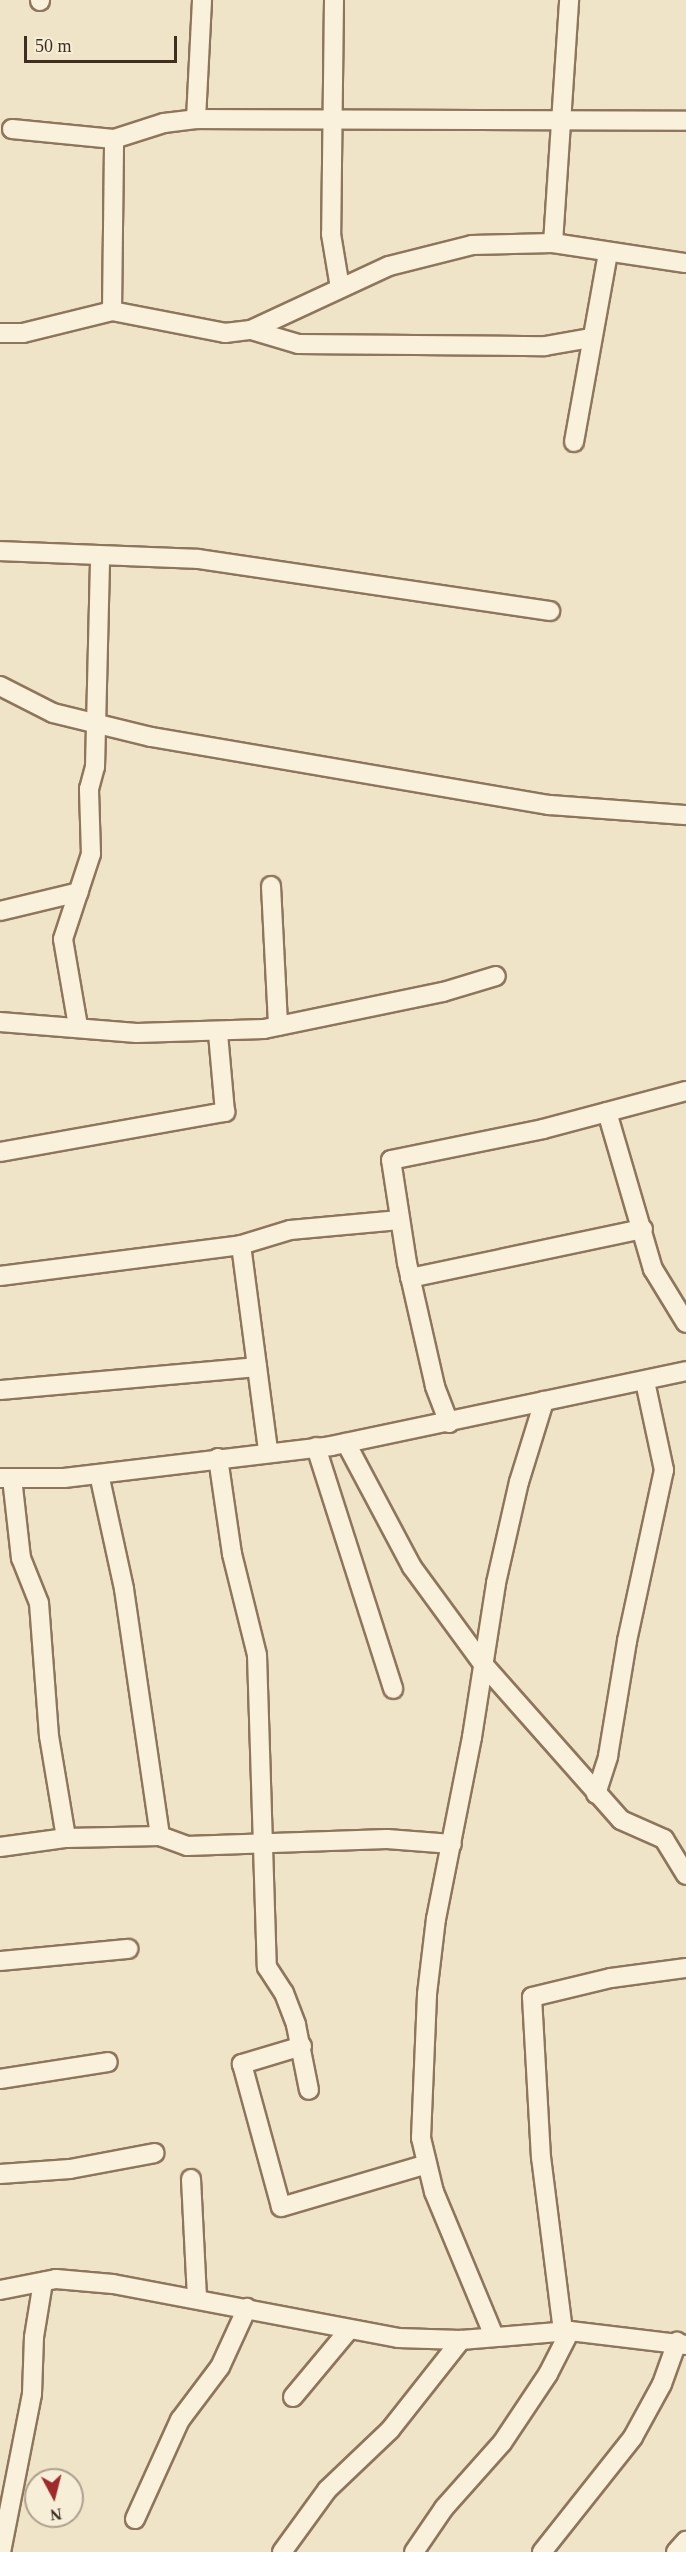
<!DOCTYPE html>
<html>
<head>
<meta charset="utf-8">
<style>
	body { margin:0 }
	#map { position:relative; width:686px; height:2552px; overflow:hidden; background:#f0e4c8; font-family:"Times New Roman",serif }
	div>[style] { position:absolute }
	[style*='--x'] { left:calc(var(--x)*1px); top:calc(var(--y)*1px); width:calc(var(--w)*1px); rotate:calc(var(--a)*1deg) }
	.roads { filter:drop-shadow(2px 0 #8d765c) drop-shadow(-2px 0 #8d765c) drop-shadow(0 2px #8d765c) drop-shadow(0 -2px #8d765c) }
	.street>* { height:18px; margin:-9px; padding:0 9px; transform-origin:9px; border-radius:9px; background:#faf1dc }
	span { translate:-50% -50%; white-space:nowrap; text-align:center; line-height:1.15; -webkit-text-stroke:5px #f7eed8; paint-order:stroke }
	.north { position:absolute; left:24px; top:2468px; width:60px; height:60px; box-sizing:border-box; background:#f7eed8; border:2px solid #ada18e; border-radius:50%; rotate:173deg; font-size:16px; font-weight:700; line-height:24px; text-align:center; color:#3d2e20 }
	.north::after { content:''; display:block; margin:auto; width:21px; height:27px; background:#9e2a2b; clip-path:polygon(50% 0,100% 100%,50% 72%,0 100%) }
	.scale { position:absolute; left:24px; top:36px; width:153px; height:27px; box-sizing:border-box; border:3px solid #3d2e20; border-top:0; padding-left:8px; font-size:18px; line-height:21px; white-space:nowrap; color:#3d2e20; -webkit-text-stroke:4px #f7eed8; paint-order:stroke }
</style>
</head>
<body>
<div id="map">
	<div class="roads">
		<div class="street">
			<div style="--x:334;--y:0;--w:234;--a:90.7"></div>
			<div style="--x:331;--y:234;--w:55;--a:80.5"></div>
			<div style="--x:40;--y:1;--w:1;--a:-90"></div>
			<div style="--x:196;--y:119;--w:119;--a:-87.1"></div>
			<div style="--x:12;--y:129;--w:102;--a:5.6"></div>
			<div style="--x:114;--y:139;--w:52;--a:-17.7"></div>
			<div style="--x:164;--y:123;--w:32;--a:-7"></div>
			<div style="--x:196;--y:119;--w:490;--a:0.2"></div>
			<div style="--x:553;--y:243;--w:244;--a:-86.2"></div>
			<div style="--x:112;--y:311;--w:172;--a:-89.3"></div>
			<div style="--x:251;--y:330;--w:49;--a:16.6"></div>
			<div style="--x:298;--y:344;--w:247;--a:0.5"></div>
			<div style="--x:545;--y:346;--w:47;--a:-9.9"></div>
			<div style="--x:0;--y:333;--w:23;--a:0"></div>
			<div style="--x:23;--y:333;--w:92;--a:-13.9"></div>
			<div style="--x:112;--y:311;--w:115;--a:11"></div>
			<div style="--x:225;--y:333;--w:26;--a:-7"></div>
			<div style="--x:251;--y:330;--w:152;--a:-24.9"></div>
			<div style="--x:389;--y:266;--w:86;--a:-14.2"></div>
			<div style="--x:472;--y:245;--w:81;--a:-1.4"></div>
			<div style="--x:553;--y:243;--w:134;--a:8.6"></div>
			<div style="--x:574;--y:442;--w:192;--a:-79.8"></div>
			<div style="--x:0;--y:551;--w:198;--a:2.3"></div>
			<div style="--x:198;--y:559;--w:356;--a:8.4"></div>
			<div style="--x:0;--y:686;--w:59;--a:27"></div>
			<div style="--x:53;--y:713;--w:101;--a:13.8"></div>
			<div style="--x:151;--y:737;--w:404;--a:9.7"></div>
			<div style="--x:549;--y:805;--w:137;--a:4.2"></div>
			<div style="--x:271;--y:886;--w:140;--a:87.1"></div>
			<div style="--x:0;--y:911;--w:81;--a:-13.5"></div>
			<div style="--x:0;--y:1022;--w:137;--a:4.6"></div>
			<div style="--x:137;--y:1033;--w:127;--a:-1.8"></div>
			<div style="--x:264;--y:1029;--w:183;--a:-11.7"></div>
			<div style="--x:443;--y:992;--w:55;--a:-16.8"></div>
			<div style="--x:78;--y:1026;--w:88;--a:-99.8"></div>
			<div style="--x:63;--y:939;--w:89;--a:-71.8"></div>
			<div style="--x:91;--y:854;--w:65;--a:-91.8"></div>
			<div style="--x:89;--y:789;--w:23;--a:-75"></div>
			<div style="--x:95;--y:767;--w:211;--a:-88.6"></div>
			<div style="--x:607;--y:1112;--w:164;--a:73.7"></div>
			<div style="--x:653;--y:1269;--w:63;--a:58.6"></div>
			<div style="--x:0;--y:1152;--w:229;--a:-10.1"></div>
			<div style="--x:225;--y:1112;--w:79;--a:-95.1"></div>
			<div style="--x:241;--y:1245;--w:208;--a:82.5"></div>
			<div style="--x:0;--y:1276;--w:243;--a:-7.3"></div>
			<div style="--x:241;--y:1245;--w:51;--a:-17"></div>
			<div style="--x:290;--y:1230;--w:110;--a:-5.2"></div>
			<div style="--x:410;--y:1278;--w:238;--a:-11.9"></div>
			<div style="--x:0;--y:1390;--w:258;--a:-5.1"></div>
			<div style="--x:449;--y:1423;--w:40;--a:-111"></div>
			<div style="--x:435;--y:1386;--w:126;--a:-102.8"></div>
			<div style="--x:407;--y:1263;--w:104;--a:-98.8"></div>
			<div style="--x:391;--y:1160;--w:155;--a:-11.5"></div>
			<div style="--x:543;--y:1129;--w:148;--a:-14.9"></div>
			<div style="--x:346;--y:1443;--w:140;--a:62"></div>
			<div style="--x:412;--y:1567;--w:120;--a:53.8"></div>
			<div style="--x:483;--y:1664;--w:208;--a:48.5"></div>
			<div style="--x:621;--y:1820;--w:47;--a:23.8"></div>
			<div style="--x:664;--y:1839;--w:42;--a:58.6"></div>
			<div style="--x:316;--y:1447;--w:254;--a:72.3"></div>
			<div style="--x:218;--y:1458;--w:97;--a:81.7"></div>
			<div style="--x:232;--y:1554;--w:104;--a:76.1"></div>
			<div style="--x:257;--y:1655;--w:312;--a:88.2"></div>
			<div style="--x:267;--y:1967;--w:31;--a:57"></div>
			<div style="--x:284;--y:1993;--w:34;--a:69"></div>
			<div style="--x:296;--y:2025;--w:66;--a:78.7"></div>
			<div style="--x:99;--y:1474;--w:118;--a:77.7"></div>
			<div style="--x:124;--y:1589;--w:250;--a:81.7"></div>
			<div style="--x:0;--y:1478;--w:64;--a:0"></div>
			<div style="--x:64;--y:1478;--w:269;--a:-6.8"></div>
			<div style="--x:331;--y:1446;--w:363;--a:-11.9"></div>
			<div style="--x:12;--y:1478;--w:81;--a:83.6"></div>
			<div style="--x:21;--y:1558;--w:48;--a:68.2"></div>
			<div style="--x:39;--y:1603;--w:133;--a:85.7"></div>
			<div style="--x:49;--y:1736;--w:103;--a:80.5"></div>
			<div style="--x:596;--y:1794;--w:40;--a:-72"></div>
			<div style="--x:608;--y:1756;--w:117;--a:-80.6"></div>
			<div style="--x:627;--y:1641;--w:175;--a:-77.8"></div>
			<div style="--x:664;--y:1470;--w:91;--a:-102.1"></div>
			<div style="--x:0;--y:1847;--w:67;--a:-7.8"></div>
			<div style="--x:66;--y:1838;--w:94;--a:-1.2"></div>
			<div style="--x:160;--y:1836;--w:29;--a:20"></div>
			<div style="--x:187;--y:1846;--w:200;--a:-2"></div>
			<div style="--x:387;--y:1839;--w:65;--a:4.4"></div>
			<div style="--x:0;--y:1961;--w:129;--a:-5.4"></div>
			<div style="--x:302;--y:2046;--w:63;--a:163.3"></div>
			<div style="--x:242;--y:2064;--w:148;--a:74.7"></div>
			<div style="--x:281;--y:2207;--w:152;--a:-16.4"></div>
			<div style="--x:0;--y:2079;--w:109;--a:-8.9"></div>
			<div style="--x:0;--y:2174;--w:70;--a:-4.1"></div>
			<div style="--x:70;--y:2169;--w:86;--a:-10.7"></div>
			<div style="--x:191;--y:2179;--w:119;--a:87.1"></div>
			<div style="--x:0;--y:2290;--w:57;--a:-11.1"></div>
			<div style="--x:56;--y:2279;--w:57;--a:5"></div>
			<div style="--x:113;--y:2284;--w:290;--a:10.7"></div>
			<div style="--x:398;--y:2338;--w:63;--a:1.8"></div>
			<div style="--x:461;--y:2340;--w:109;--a:-4.7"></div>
			<div style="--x:570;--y:2331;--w:117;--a:6.9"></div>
			<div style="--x:563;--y:2331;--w:174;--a:-97.2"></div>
			<div style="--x:541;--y:2158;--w:161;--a:-93.2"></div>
			<div style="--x:532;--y:1997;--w:81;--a:-13.5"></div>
			<div style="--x:611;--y:1978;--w:76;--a:-7.6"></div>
			<div style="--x:494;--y:2336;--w:156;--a:-112.6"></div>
			<div style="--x:434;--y:2192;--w:56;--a:-103.5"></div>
			<div style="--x:421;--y:2138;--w:144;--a:-87.6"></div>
			<div style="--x:427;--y:1994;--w:76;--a:-83.2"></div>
			<div style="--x:436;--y:1919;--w:186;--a:-78.8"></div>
			<div style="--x:472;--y:1737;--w:156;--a:-81.1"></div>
			<div style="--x:496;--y:1583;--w:104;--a:-77.2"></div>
			<div style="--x:519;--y:1482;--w:85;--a:-72.8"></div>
			<div style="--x:293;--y:2397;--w:86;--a:-50.2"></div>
			<div style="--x:135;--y:2519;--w:109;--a:-65.6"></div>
			<div style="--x:180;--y:2420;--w:66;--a:-53"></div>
			<div style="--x:220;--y:2367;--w:65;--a:-65.4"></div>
			<div style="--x:1;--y:2552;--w:161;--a:-78.9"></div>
			<div style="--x:32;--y:2394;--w:57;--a:-88"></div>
			<div style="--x:34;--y:2337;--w:56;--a:-80.7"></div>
			<div style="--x:282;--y:2552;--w:77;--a:-54"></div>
			<div style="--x:327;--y:2490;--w:87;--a:-43.6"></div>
			<div style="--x:390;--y:2430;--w:115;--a:-51.7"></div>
			<div style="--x:414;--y:2552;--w:53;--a:-55.7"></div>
			<div style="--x:444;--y:2508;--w:87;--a:-48.3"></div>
			<div style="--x:502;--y:2443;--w:83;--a:-56.3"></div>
			<div style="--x:548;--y:2374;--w:48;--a:-62.9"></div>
			<div style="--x:542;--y:2552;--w:147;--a:-51.6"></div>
			<div style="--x:633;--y:2437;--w:60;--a:-61.3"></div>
			<div style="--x:662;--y:2384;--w:45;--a:-70.3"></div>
			<div style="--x:676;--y:2552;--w:15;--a:-48"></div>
		</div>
	</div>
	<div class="north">N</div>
	<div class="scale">50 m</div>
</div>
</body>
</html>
